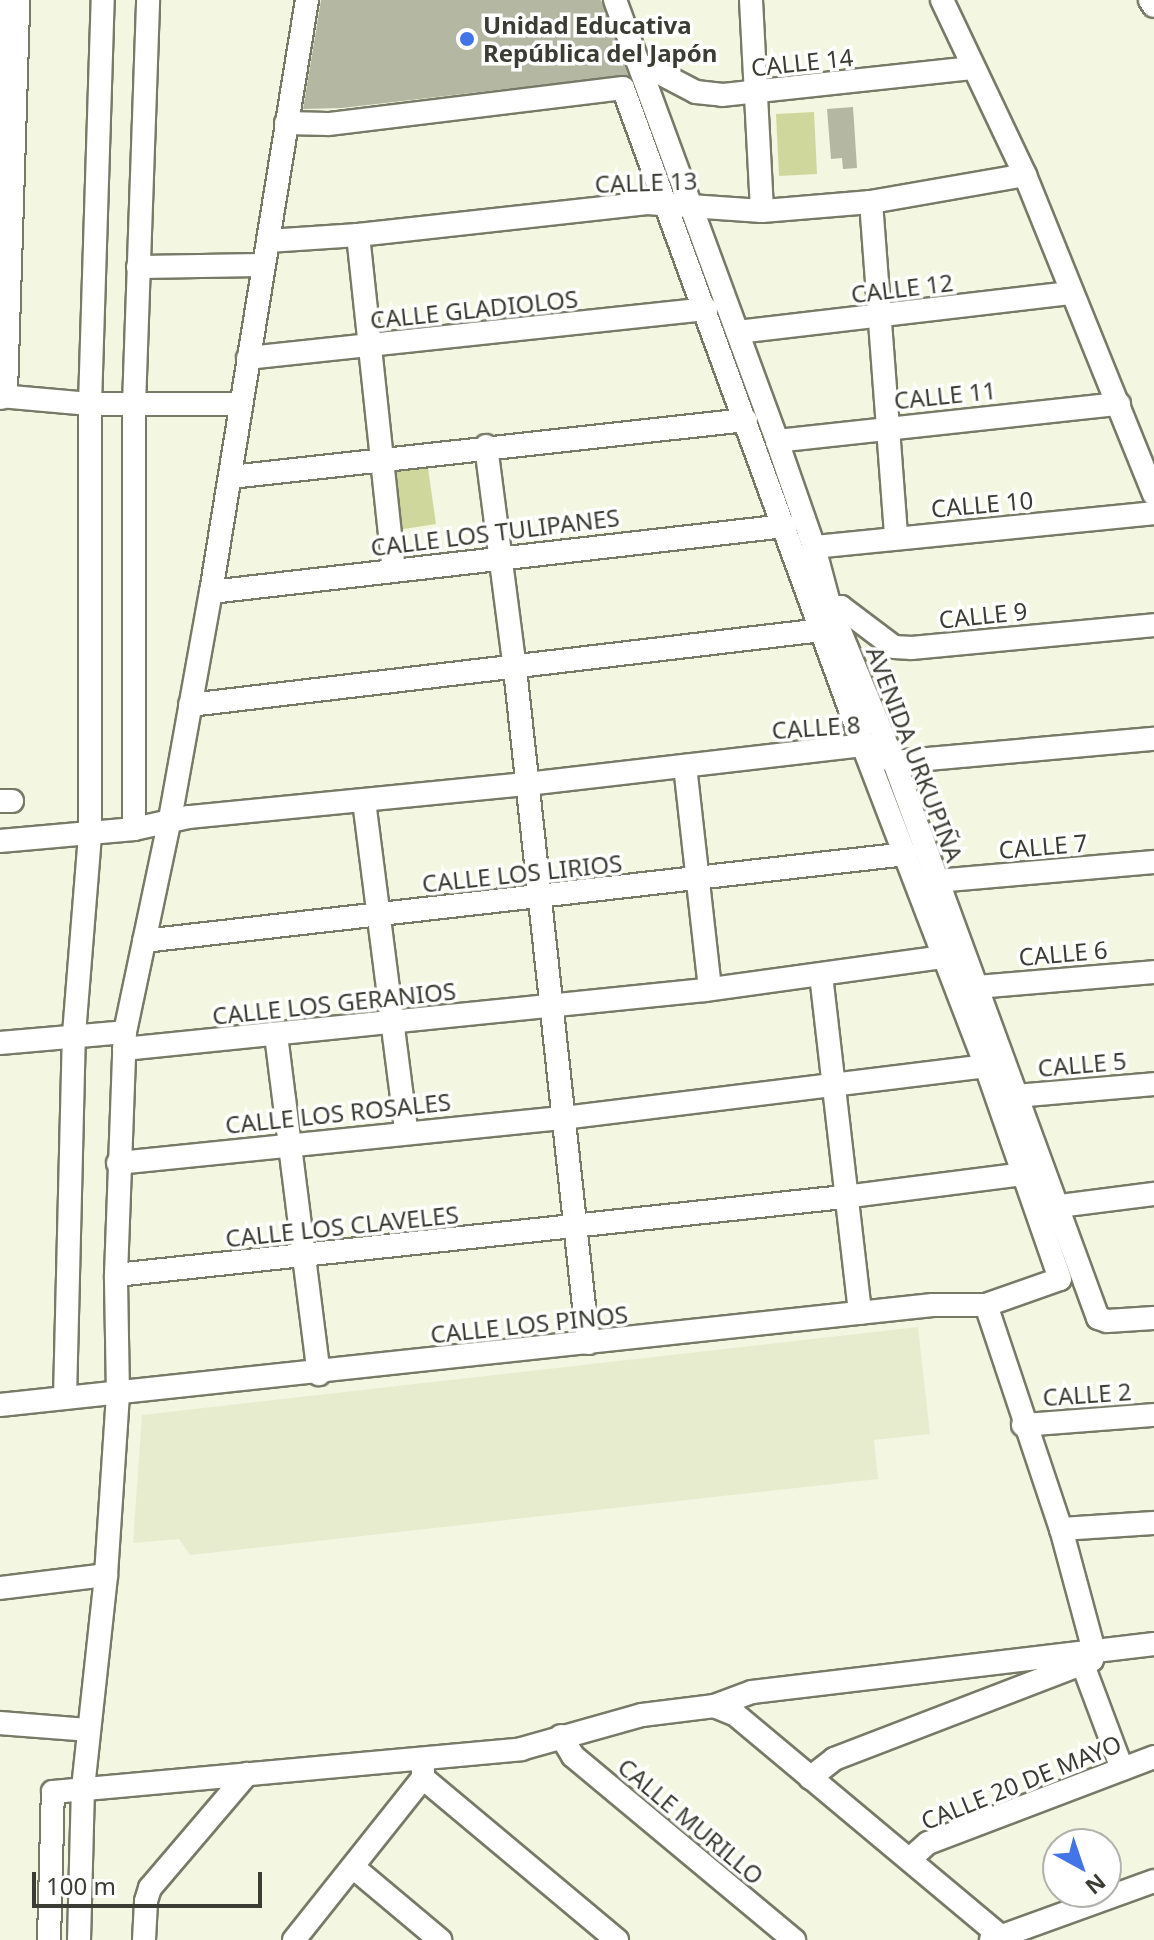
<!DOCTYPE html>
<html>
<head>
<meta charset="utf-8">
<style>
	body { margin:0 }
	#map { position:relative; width:1154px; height:1940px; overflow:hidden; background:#f3f6e0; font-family:"Noto Sans",sans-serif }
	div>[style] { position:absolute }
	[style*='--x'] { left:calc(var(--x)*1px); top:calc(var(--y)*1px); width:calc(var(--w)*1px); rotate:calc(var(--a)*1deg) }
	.built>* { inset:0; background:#e8eccf }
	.green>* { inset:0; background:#cfd79c }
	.building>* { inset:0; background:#b4b7a2 }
	.roads { filter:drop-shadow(2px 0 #777a67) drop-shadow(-2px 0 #777a67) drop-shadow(0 2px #777a67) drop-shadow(0 -2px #777a67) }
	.minor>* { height:22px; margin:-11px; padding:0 11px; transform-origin:11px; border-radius:11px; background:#fff }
	.highway>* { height:34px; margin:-17px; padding:0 17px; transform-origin:17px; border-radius:17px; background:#fff }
	.dots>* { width:22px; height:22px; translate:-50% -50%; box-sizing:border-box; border:4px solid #fff; border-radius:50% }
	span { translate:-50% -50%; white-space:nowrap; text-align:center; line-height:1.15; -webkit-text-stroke:7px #fff; paint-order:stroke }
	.poi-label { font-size:24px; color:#3b3c33; font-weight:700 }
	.left { translate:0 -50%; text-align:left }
	.street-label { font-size:24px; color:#3b3c33 }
	.north { position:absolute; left:1042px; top:1828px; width:80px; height:80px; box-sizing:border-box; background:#fff; border:2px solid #b1b1ad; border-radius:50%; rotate:140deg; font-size:22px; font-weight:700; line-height:32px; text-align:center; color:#3b3c33 }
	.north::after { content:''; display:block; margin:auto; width:28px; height:36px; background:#4475e6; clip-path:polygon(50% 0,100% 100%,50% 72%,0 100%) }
	.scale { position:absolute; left:32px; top:1872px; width:230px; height:36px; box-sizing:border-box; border:4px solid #3b3c33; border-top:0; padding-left:10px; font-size:24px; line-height:28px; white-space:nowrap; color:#3b3c33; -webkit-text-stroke:6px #fff; paint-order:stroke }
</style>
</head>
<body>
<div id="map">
	<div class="built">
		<div style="clip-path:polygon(918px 1327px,930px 1434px,874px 1440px,878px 1479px,190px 1555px,179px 1539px,133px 1543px,142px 1415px)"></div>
	</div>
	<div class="green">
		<div style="clip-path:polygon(814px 112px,817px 174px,779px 176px,776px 114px)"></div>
		<div style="clip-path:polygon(427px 461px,436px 524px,397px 530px,388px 467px)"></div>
	</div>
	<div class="building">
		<div style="clip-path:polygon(321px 0,601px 0,628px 75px,342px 108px,303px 109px)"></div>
		<div style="clip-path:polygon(853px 107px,857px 168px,843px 169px,842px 158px,831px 159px,827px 109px)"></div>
	</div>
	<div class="roads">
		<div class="minor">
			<div style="--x:615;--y:0;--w:470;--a:69.8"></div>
			<div style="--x:777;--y:441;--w:112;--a:70.8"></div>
			<div style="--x:814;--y:547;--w:62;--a:75.1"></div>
			<div style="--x:830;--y:607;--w:168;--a:67.6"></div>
			<div style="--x:894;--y:762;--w:592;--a:69.85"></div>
			<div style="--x:1098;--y:1318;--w:9;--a:18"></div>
			<div style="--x:1107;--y:1321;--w:47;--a:-3.7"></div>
			<div style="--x:751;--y:0;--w:211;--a:87"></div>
			<div style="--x:942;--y:0;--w:194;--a:64.6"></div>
			<div style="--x:1025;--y:175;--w:344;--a:68"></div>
			<div style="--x:1150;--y:0;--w:7;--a:56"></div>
			<div style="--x:642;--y:69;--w:6;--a:-18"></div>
			<div style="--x:648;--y:67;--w:54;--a:27.5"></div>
			<div style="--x:696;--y:92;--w:27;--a:6"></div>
			<div style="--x:723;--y:95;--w:251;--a:-6.2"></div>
			<div style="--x:871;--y:202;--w:337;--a:85.7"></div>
			<div style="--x:358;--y:235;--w:337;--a:83.9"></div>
			<div style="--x:268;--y:241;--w:90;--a:-3.8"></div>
			<div style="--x:358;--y:235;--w:291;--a:-6.3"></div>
			<div style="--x:647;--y:203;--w:115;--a:4"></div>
			<div style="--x:762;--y:211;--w:109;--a:-4.7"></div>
			<div style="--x:871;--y:202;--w:156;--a:-9.9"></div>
			<div style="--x:138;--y:267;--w:125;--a:-0.9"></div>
			<div style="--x:738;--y:332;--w:336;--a:-6.7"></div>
			<div style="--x:248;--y:358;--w:461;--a:-6.1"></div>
			<div style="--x:0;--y:396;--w:90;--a:5.1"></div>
			<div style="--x:90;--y:404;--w:150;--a:0"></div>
			<div style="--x:777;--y:441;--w:344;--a:-6.2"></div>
			<div style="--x:486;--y:446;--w:225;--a:82.6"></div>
			<div style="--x:515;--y:669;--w:678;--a:83.82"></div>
			<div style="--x:231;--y:477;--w:518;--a:-6.32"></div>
			<div style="--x:814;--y:547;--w:342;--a:-5.7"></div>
			<div style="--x:211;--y:592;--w:578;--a:-6.56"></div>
			<div style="--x:830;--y:607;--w:11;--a:0"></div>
			<div style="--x:841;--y:607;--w:66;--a:37"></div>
			<div style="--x:894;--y:647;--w:18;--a:3"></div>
			<div style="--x:912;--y:648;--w:243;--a:-5.4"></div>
			<div style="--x:190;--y:705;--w:636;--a:-6.77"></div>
			<div style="--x:685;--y:766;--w:224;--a:83.6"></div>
			<div style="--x:0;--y:801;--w:12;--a:0"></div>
			<div style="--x:364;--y:801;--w:333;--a:82.7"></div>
			<div style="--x:134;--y:829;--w:424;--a:-90"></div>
			<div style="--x:134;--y:405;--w:405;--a:-88"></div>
			<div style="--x:0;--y:841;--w:135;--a:-5.1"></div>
			<div style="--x:134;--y:829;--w:56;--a:-12.3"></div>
			<div style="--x:189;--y:817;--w:340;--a:-5.6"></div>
			<div style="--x:527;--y:784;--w:338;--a:-6.6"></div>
			<div style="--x:863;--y:745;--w:35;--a:29"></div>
			<div style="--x:894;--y:762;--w:261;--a:-5.1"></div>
			<div style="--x:936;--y:881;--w:219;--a:-5"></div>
			<div style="--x:144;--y:941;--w:767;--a:-6.51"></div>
			<div style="--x:821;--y:975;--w:340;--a:83.4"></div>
			<div style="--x:976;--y:987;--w:179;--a:-4.8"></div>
			<div style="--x:276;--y:1035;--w:342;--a:82.8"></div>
			<div style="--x:0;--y:1043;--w:125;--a:-5"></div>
			<div style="--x:124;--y:1049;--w:584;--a:-5.8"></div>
			<div style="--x:705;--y:990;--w:241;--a:-7.9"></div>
			<div style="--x:1015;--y:1096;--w:140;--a:-4.9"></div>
			<div style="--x:118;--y:1163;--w:447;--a:-5.8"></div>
			<div style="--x:563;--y:1118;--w:426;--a:-7"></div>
			<div style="--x:1044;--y:1208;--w:111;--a:-7.3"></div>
			<div style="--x:116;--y:1275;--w:732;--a:-6.12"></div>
			<div style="--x:844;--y:1197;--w:181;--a:-7.3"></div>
			<div style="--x:65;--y:1398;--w:364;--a:-88.6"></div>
			<div style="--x:74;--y:1034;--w:201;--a:-85.4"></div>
			<div style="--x:90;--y:834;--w:430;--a:-90"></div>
			<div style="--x:90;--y:404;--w:404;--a:-88.2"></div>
			<div style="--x:0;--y:1405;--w:938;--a:-6.12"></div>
			<div style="--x:933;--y:1305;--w:53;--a:0"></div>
			<div style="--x:986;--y:1305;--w:78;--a:-19.4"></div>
			<div style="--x:1060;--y:1279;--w:225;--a:-109.2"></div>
			<div style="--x:986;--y:1066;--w:344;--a:-111"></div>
			<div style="--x:863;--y:745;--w:699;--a:-110.07"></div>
			<div style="--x:623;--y:88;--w:297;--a:173"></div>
			<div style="--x:328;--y:124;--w:42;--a:-178.6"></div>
			<div style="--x:1023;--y:1425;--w:131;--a:-4.4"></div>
			<div style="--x:1061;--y:1529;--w:93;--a:-3.7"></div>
			<div style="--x:0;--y:1588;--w:107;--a:-7"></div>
			<div style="--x:1083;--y:1665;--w:111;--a:69.4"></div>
			<div style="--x:714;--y:1706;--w:40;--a:-20.2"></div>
			<div style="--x:752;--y:1692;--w:405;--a:-6.8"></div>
			<div style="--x:0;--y:1723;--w:89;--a:4.5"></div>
			<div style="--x:561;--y:1736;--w:23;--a:59"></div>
			<div style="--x:573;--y:1756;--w:288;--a:39.8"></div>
			<div style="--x:423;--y:1778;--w:253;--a:39.9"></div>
			<div style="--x:810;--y:1778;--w:31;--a:-38"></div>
			<div style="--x:834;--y:1759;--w:276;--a:-21"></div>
			<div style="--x:1092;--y:1660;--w:9;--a:-77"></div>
			<div style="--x:1094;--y:1651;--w:126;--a:-105.1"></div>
			<div style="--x:1061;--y:1529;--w:236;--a:-108.5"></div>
			<div style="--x:910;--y:1859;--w:24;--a:-42"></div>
			<div style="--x:928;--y:1843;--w:242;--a:-20.8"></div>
			<div style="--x:353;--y:1867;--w:114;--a:40"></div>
			<div style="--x:49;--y:1940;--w:148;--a:-88.5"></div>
			<div style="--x:53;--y:1792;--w:470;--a:-5.2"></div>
			<div style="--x:521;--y:1749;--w:126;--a:-15.7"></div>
			<div style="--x:642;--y:1715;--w:73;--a:-7.1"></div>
			<div style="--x:714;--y:1706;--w:24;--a:22"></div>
			<div style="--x:736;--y:1715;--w:351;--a:39.9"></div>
			<div style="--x:79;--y:1940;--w:152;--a:-88.5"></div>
			<div style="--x:83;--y:1788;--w:214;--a:-83.8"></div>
			<div style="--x:106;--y:1575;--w:180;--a:-86.2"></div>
			<div style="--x:118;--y:1395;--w:120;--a:-91"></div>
			<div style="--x:116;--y:1275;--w:243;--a:-87.9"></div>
			<div style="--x:125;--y:1032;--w:218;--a:-78.1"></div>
			<div style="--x:170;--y:819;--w:231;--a:-79.8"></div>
			<div style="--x:211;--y:592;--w:600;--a:-80.79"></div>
			<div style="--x:144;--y:1940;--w:39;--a:-87"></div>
			<div style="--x:146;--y:1901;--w:14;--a:-73"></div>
			<div style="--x:150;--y:1888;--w:150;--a:-49.6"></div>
			<div style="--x:294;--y:1940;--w:207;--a:-51.5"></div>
			<div style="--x:423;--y:1778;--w:12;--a:-90"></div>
			<div style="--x:991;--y:1940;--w:173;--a:-19.9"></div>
		</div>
		<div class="highway">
			<div style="--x:0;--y:392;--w:392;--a:-88.2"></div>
		</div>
	</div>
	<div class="dots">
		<div style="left:467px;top:39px;background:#4475e6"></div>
	</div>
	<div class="poi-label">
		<span class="left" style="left:483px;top:39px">Unidad Educativa<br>República del Japón</span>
	</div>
	<div class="street-label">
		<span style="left:802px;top:62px;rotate:-6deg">CALLE 14</span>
		<span style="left:646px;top:182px;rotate:-2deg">CALLE 13</span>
		<span style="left:902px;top:288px;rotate:-7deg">CALLE 12</span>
		<span style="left:474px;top:309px;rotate:-6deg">CALLE GLADIOLOS</span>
		<span style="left:945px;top:395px;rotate:-6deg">CALLE 11</span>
		<span style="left:982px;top:504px;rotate:-5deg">CALLE 10</span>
		<span style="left:495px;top:532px;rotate:-7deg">CALLE LOS TULIPANES</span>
		<span style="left:983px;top:615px;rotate:-6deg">CALLE 9</span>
		<span style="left:816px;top:727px;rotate:-4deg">CALLE 8</span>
		<span style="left:915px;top:754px;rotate:69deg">AVENIDA URKUPIÑA</span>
		<span style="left:1043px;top:846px;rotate:-5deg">CALLE 7</span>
		<span style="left:522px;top:873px;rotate:-6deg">CALLE LOS LIRIOS</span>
		<span style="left:1063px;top:953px;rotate:-5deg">CALLE 6</span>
		<span style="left:334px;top:1003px;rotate:-6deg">CALLE LOS GERANIOS</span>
		<span style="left:1082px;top:1064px;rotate:-5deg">CALLE 5</span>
		<span style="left:338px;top:1113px;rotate:-6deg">CALLE LOS ROSALES</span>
		<span style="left:342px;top:1226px;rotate:-6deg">CALLE LOS CLAVELES</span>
		<span style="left:529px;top:1324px;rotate:-6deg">CALLE LOS PINOS</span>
		<span style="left:1087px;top:1394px;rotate:-4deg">CALLE 2</span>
		<span style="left:1021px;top:1782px;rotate:-22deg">CALLE 20 DE MAYO</span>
		<span style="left:691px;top:1821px;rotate:40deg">CALLE MURILLO</span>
	</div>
	<div class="north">N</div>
	<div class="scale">100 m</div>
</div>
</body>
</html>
